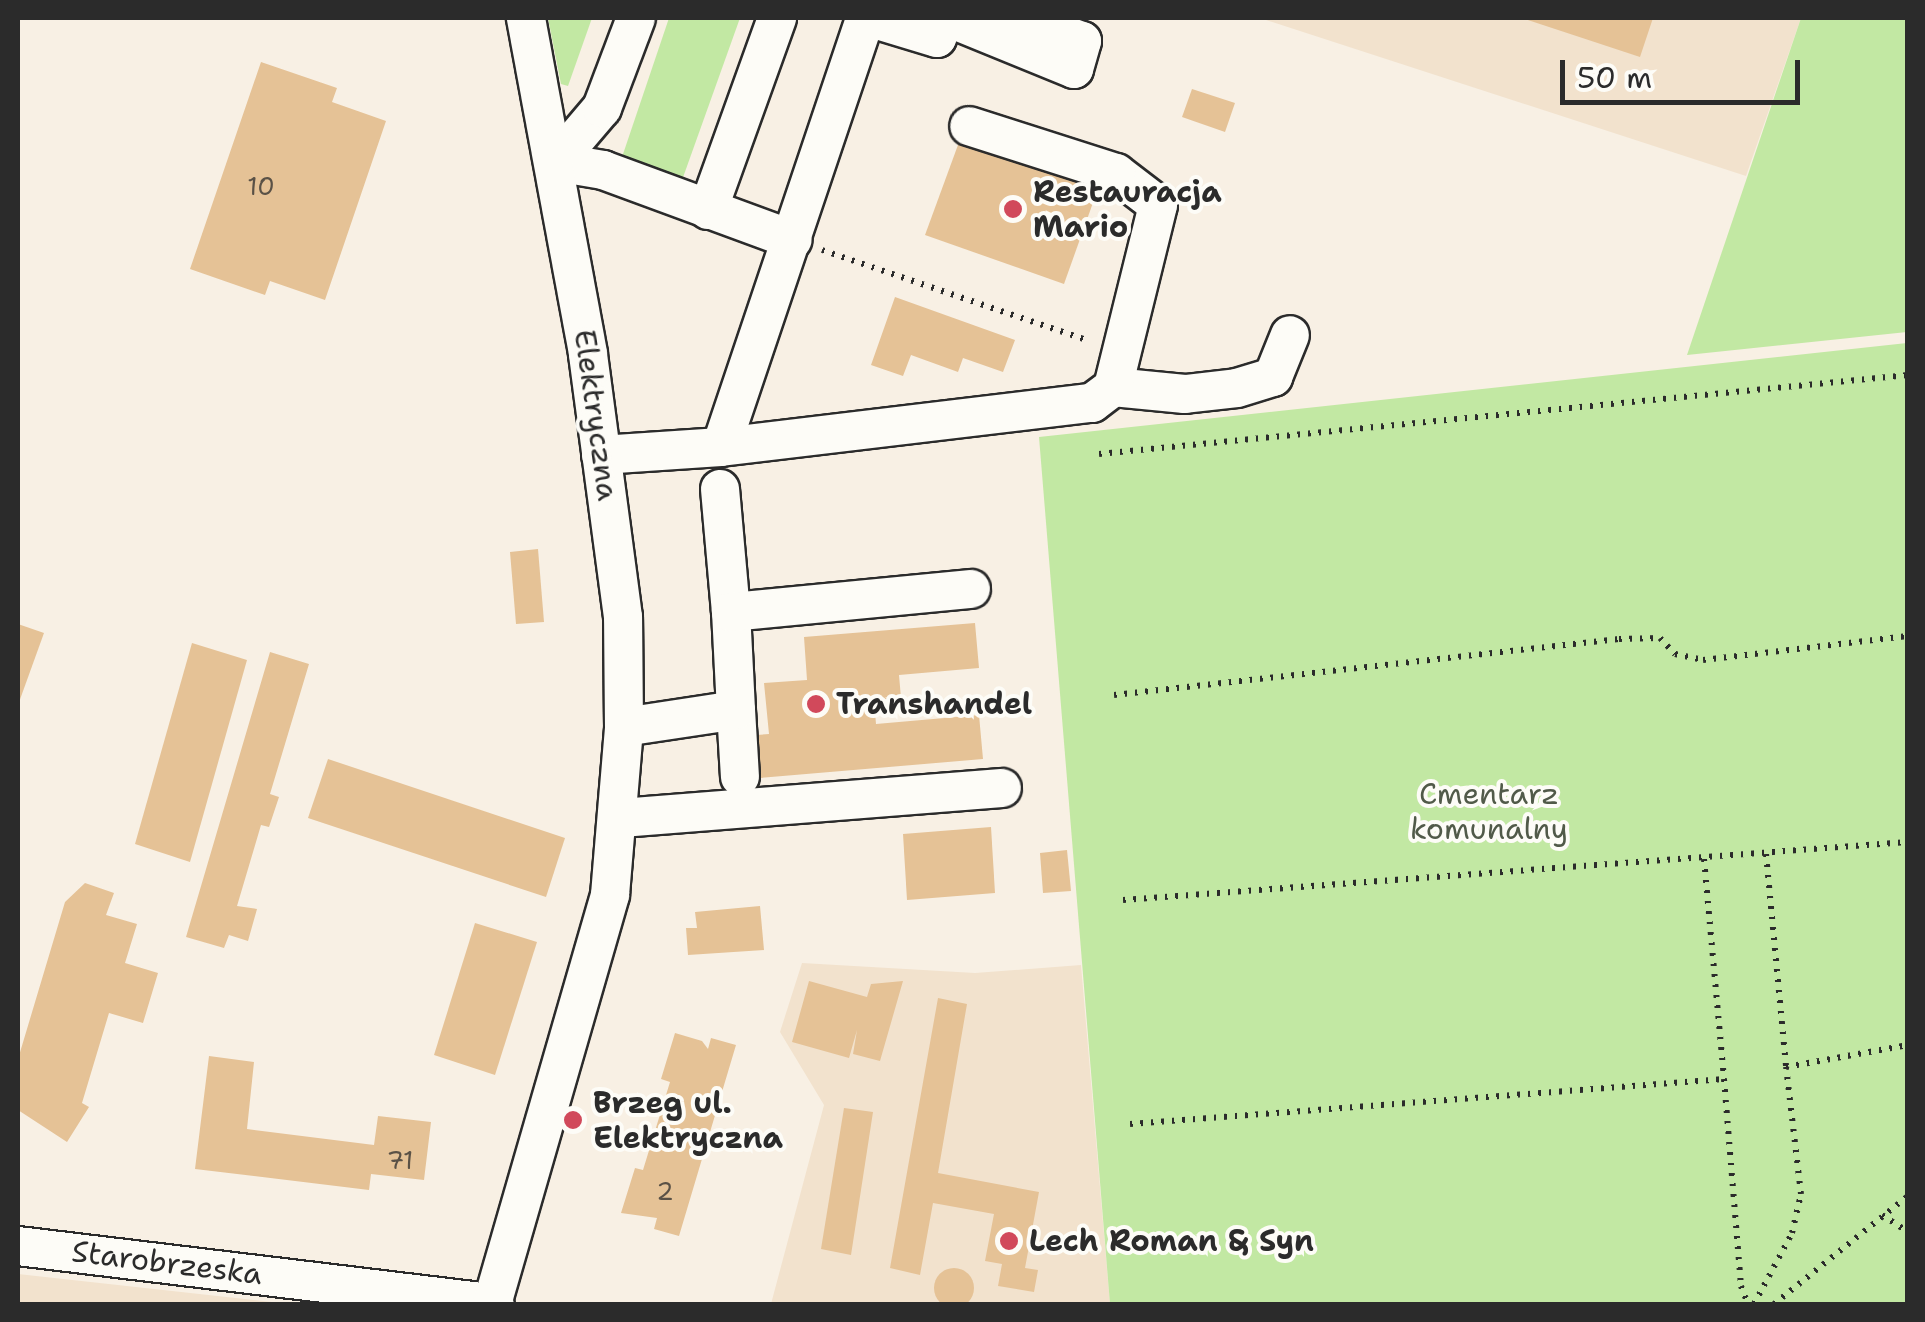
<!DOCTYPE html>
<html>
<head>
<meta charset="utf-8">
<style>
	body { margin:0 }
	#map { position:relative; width:1925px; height:1322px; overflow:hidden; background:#f8f0e4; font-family:"Shantell Sans",sans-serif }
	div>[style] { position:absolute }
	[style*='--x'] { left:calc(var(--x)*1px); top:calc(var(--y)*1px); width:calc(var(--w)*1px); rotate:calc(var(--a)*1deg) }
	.built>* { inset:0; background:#f2e2cd }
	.green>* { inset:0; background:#c2e8a3 }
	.building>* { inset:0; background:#e5c296 }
	.round { border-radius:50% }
	.path>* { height:6px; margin-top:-3px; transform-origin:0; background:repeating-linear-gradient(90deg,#2b2b2b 0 2.5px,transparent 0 10.5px) }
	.roads { filter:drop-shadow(2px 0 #2b2b2b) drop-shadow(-2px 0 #2b2b2b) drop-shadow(0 2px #2b2b2b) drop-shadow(0 -2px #2b2b2b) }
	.minor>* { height:38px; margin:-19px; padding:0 19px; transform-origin:19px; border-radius:19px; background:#fdfcf7 }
	.dots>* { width:28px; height:28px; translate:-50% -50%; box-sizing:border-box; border:5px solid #fdfcf7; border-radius:50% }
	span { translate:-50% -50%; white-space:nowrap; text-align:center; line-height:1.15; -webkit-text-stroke:8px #fdfcf7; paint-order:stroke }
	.number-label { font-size:25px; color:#5a5146 }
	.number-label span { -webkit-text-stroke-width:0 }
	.poi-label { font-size:30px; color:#2b2b2b; font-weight:700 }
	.left { translate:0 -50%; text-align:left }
	.street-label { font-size:30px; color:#2b2b2b }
	.park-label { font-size:30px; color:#515a49 }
	.frame { position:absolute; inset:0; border:20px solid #2b2b2b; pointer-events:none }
	.scale { position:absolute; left:1560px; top:60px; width:240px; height:45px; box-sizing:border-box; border:5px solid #2b2b2b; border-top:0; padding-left:12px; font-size:30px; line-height:35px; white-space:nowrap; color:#2b2b2b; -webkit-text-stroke:8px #fdfcf7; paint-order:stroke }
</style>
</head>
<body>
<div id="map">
	<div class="built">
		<div style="clip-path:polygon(1260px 18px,1801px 18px,1746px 176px)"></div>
		<div style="clip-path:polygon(802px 963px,975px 973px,1081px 965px,1110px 1304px,771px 1304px,824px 1105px,780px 1032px)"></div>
		<div style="clip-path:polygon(18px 1274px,290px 1304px,18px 1304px)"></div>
	</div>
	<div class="green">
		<div style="clip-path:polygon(548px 18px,592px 18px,568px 86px,561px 84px)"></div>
		<div style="clip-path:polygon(669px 18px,740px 18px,681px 183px,620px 163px)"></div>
		<div style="clip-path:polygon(1801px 18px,1907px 18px,1907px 332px,1687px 355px)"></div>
		<div style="clip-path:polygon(1907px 343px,1907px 1304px,1110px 1304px,1039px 437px)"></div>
	</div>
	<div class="building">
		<div style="clip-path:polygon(1522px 18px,1653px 18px,1640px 57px)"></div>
		<div style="clip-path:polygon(261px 62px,337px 88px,332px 102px,386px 121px,325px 300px,270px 281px,265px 295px,190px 269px)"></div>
		<div style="clip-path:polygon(1192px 89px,1235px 103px,1225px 132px,1182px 117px)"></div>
		<div style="clip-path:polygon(962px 134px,1100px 183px,1064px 284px,925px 235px)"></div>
		<div style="clip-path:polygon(895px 297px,1015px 340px,1003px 372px,963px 358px,958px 372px,911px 355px,903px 376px,871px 365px)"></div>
		<div style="clip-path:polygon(538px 549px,544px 622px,516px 624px,510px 552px)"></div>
		<div style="clip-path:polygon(975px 623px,979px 668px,899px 675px,901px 698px,874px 700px,876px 724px,979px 715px,983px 759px,760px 778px,756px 735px,769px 734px,764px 683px,807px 680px,804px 637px)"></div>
		<div style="clip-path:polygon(18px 624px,44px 633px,18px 705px)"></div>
		<div style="clip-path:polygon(192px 643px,247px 660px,190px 862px,135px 844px)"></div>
		<div style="clip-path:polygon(270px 652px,309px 664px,270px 794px,279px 797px,269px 827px,261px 825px,237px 906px,257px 909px,248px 941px,229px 935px,224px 948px,186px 937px)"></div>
		<div style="clip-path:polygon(328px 759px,565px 838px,546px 897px,308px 818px)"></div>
		<div style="clip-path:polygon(991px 827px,995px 893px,907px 900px,903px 834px)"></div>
		<div style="clip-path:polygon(1067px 850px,1071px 891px,1043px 893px,1040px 853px)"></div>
		<div style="clip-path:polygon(85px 883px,114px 893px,106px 915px,137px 924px,125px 963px,158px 973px,143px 1023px,109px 1013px,82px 1103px,89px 1107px,67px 1142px,18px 1110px,18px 1059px,65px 902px)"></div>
		<div style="clip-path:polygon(760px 906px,764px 950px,688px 955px,686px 928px,697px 928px,695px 912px)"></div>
		<div style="clip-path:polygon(475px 923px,537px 942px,495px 1075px,434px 1055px)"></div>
		<div style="clip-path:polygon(809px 981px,867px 997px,871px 984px,903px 981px,880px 1061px,853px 1054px,857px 1030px,849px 1058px,792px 1042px)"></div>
		<div style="clip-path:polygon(938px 998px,967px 1004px,938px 1173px,1039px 1192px,1025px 1268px,1038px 1270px,1034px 1292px,998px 1286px,1002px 1264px,985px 1261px,994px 1214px,933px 1203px,920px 1275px,890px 1268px)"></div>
		<div style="clip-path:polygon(675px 1033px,702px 1041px,708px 1049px,711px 1038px,736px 1045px,679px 1236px,654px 1229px,657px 1218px,621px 1213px,635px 1168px,643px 1170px,670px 1082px,661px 1079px)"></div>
		<div style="clip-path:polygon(209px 1056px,254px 1062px,247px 1129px,374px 1145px,378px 1116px,431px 1122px,424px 1180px,371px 1174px,369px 1190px,195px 1169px)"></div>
		<div style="clip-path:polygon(844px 1108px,873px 1112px,851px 1255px,821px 1249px)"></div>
		<div class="round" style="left:934px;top:1268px;width:40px;height:40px"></div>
	</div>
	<div class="path">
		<div style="--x:822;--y:250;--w:283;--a:18.8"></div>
		<div style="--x:1099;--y:454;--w:813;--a:-5.58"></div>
		<div style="--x:1114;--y:695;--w:508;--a:-6.33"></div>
		<div style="--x:1619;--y:639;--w:41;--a:-1.4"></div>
		<div style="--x:1660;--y:638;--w:22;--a:47"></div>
		<div style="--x:1675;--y:654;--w:29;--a:12"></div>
		<div style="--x:1703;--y:660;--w:206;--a:-6.7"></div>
		<div style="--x:1766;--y:854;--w:214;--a:84.6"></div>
		<div style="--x:1704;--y:859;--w:221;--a:84.8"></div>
		<div style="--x:1123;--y:900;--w:787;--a:-4.23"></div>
		<div style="--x:1130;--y:1124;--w:596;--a:-4.33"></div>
		<div style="--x:1724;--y:1079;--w:208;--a:85.3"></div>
		<div style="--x:1741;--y:1286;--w:19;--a:69"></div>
		<div style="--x:1882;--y:1215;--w:31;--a:33"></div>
		<div style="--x:1754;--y:1304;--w:81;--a:-61.8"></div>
		<div style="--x:1792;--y:1233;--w:40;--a:-77"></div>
		<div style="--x:1801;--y:1194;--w:128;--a:-96.7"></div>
		<div style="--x:1786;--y:1067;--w:124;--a:-10.2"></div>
		<div style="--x:1774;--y:1304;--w:172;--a:-38.9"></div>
	</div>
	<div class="roads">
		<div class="minor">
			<div style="--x:871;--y:18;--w:69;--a:16.9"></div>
			<div style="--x:937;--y:38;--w:22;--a:-68"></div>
			<div style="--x:949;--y:18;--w:135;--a:22.2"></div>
			<div style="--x:1074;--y:69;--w:29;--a:-74"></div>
			<div style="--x:1082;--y:41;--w:67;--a:-159.9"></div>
			<div style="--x:556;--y:162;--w:48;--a:9.7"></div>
			<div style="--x:603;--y:170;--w:202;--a:20.2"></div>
			<div style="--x:556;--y:162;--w:71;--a:-49.6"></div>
			<div style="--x:602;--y:108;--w:96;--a:-69.3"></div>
			<div style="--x:708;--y:210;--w:204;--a:-70.2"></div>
			<div style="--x:1113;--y:387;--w:72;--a:5.6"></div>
			<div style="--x:1185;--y:394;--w:52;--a:-6.6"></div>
			<div style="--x:1237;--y:388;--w:38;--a:-17"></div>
			<div style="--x:1273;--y:377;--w:45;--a:-68"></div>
			<div style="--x:721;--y:447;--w:453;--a:-71.4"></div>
			<div style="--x:601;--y:455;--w:120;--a:-3.8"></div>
			<div style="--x:721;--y:447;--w:374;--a:-6.8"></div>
			<div style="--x:1092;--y:403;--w:26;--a:-37"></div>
			<div style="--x:1113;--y:387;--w:187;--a:-76.1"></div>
			<div style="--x:1158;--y:205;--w:53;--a:-142.7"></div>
			<div style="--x:1116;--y:173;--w:154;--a:-162.3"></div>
			<div style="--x:720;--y:489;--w:123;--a:84.9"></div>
			<div style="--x:736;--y:710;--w:67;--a:86.6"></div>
			<div style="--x:624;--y:727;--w:113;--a:-8.6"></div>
			<div style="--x:736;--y:710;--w:98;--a:-92.9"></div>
			<div style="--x:731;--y:612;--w:241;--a:-5.5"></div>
			<div style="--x:621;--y:818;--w:382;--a:-4.5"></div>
			<div style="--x:18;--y:1246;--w:480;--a:6.9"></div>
			<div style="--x:492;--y:1304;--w:426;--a:-73.9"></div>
			<div style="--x:610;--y:895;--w:169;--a:-85.2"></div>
			<div style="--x:624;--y:727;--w:110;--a:-90.5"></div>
			<div style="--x:623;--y:617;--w:266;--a:-97.6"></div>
			<div style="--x:588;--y:353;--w:341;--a:-100.5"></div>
		</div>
	</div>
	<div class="dots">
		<div style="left:1013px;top:209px;background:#d1495b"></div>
		<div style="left:816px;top:704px;background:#d1495b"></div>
		<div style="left:573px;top:1120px;background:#d1495b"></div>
		<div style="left:1009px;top:1241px;background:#d1495b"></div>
	</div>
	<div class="number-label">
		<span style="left:261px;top:186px">10</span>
		<span style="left:400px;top:1160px">71</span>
		<span style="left:665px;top:1191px">2</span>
	</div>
	<div class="poi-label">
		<span class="left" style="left:1033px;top:209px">Restauracja<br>Mario</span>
		<span class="left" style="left:836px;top:704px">Transhandel</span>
		<span class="left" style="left:593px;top:1120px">Brzeg ul.<br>Elektryczna</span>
		<span class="left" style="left:1029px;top:1241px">Lech Roman &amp; Syn</span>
	</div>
	<div class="street-label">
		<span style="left:596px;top:415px;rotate:82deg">Elektryczna</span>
		<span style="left:167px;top:1263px;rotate:7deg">Starobrzeska</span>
	</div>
	<div class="park-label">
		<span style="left:1489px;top:811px">Cmentarz<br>komunalny</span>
	</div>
	<div class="frame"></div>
	<div class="scale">50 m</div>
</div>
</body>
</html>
